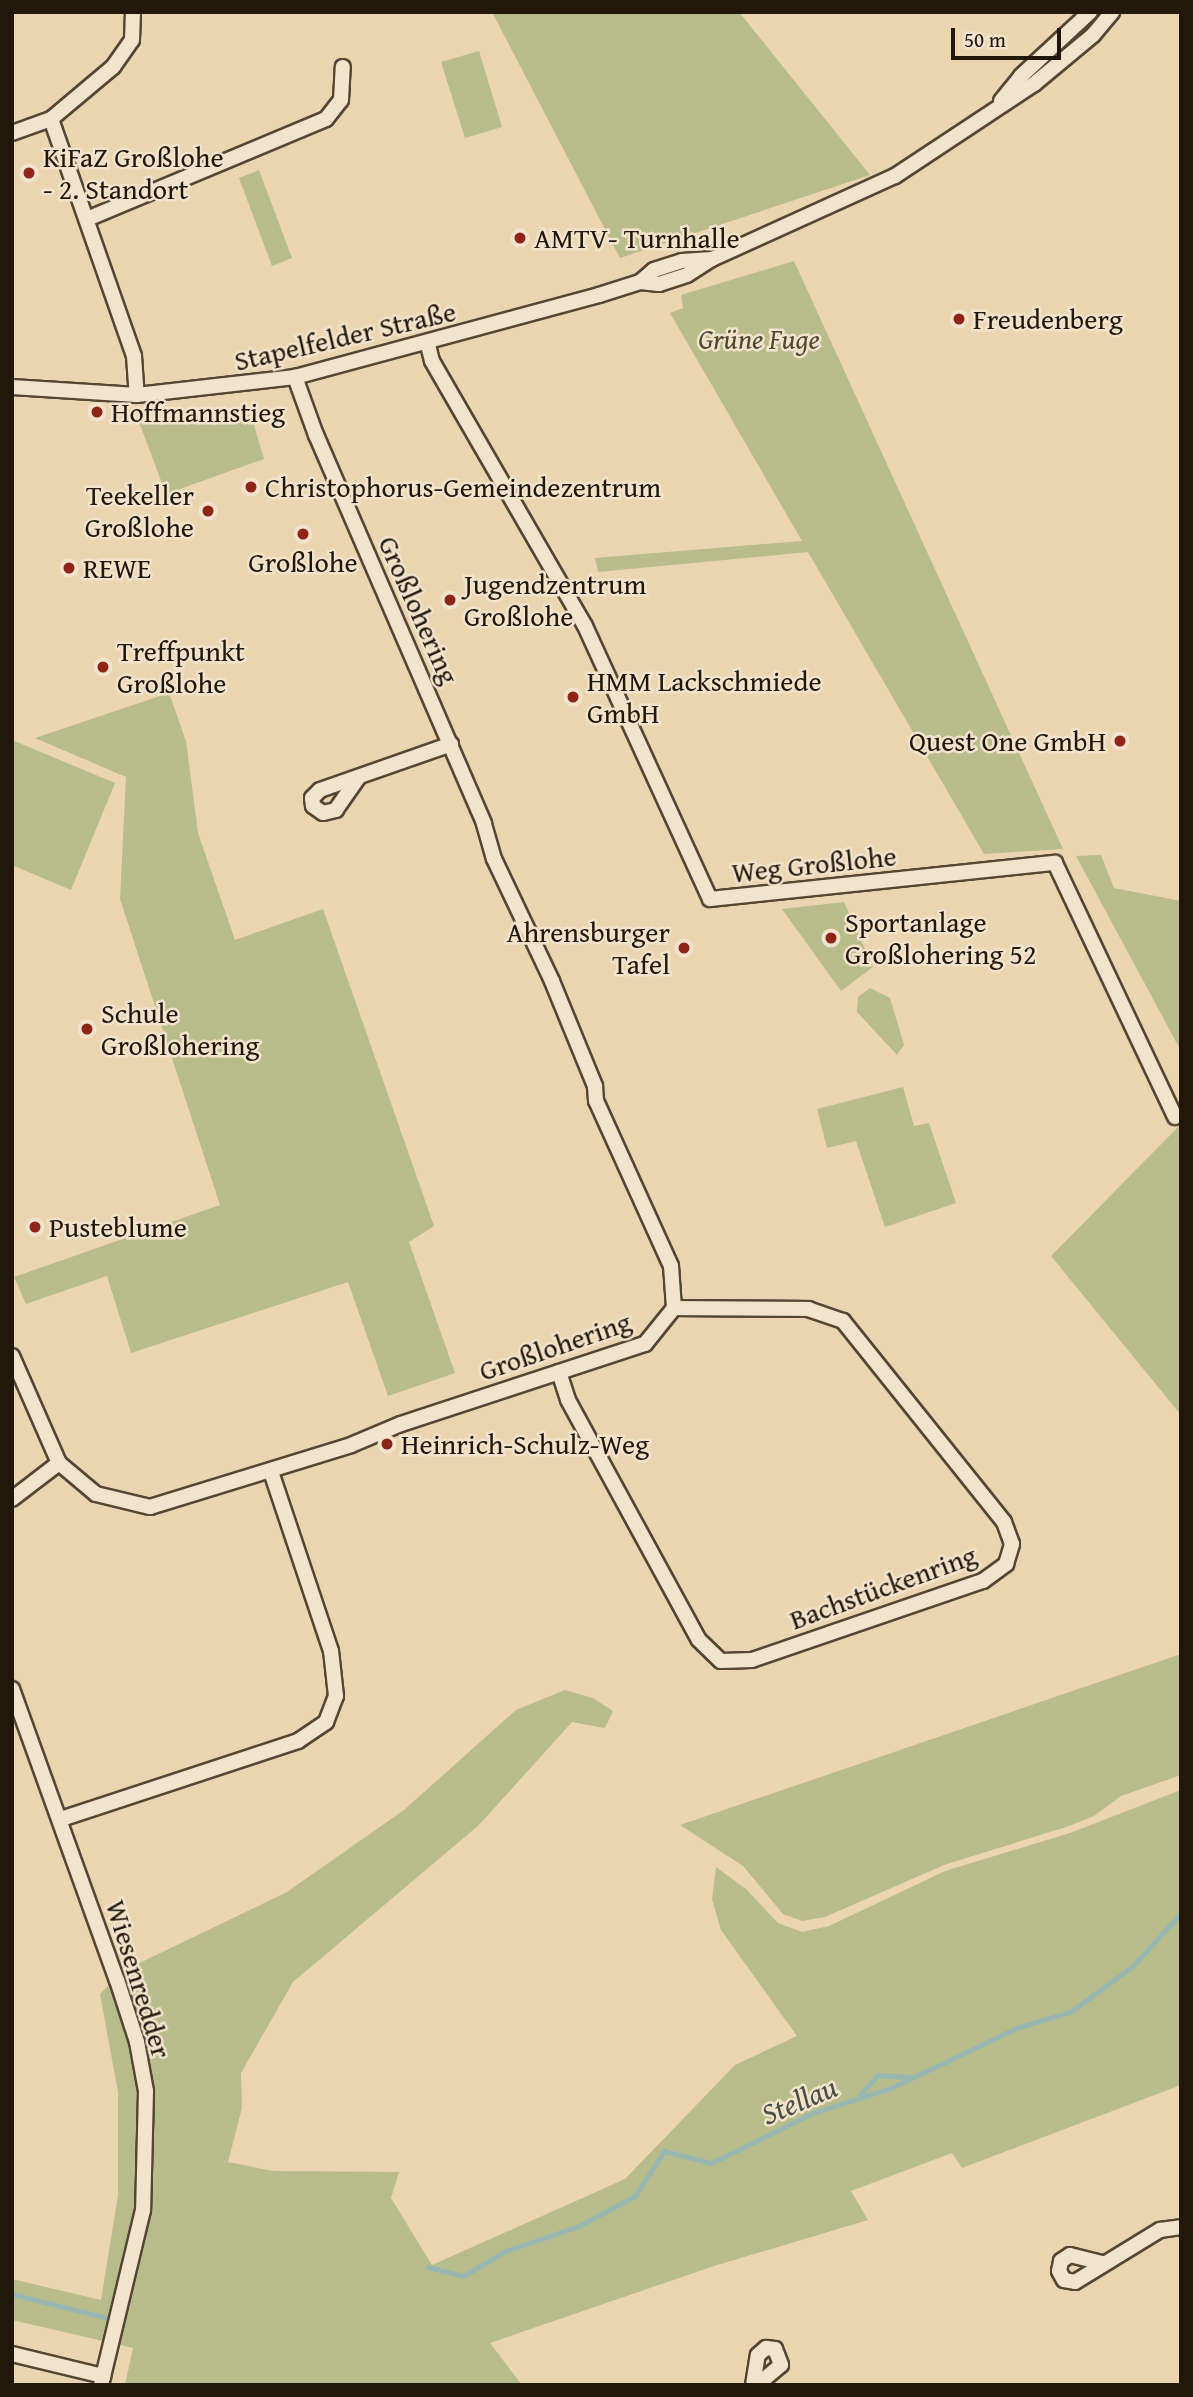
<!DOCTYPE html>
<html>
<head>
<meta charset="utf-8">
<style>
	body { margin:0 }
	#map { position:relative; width:1193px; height:2397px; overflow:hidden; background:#ebd4b0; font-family:"Gentium Book Plus",serif }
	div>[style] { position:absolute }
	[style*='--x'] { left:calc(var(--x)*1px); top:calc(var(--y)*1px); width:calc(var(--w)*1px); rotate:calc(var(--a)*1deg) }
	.green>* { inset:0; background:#b8bc8b }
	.stream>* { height:4.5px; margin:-2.25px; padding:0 2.25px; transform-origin:2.25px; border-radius:2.25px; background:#99b7b1 }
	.roads { filter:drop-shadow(2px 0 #544634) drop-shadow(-2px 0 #544634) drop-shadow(0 2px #544634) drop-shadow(0 -2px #544634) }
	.minor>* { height:14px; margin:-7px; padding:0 7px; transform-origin:7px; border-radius:7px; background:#f2e3cc }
	.dots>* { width:19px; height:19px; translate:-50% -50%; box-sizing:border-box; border:4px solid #f2e3cc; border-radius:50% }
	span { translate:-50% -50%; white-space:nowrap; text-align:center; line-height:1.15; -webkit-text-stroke:5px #f2e3cc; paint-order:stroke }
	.poi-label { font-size:28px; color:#21170a }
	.left { translate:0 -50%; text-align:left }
	.right { translate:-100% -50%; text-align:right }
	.street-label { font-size:28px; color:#21170a }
	.park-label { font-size:28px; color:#4e4931; font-style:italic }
	.water-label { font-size:30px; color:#4b4f44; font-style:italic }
	.frame { position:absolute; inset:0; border:14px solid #21170a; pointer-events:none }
	.scale { position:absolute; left:951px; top:28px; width:110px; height:32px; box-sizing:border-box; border:4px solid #21170a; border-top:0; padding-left:9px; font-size:21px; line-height:24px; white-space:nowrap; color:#21170a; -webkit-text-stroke:5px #f2e3cc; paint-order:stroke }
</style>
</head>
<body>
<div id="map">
	<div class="green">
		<div style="clip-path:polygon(492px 12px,739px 12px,870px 175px,620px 258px)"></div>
		<div style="clip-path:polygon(479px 51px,502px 127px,465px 138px,441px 62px)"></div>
		<div style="clip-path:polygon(259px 170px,292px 258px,272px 266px,239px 178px)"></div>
		<div style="clip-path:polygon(794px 261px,1063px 849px,984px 854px,808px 552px,598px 572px,595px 558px,802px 541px,670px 313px,683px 308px,681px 295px)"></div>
		<div style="clip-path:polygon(251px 415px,264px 459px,166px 494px,139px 422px)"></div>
		<div style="clip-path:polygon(169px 693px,186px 741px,198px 833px,235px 940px,323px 909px,434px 1226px,409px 1242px,455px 1373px,388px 1396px,348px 1282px,131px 1353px,107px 1276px,26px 1304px,14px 1277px,220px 1205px,120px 899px,126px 777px,35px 738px)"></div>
		<div style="clip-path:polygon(12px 740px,115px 783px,71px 890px,12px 865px)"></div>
		<div style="clip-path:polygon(1101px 855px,1114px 888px,1181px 901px,1181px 1051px,1076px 856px)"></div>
		<div style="clip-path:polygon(844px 902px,873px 967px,841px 991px,782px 909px)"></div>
		<div style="clip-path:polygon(870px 988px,890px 998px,904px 1045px,897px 1055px,857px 1012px,858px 997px)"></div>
		<div style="clip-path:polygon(903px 1087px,914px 1126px,929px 1123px,956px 1203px,885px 1227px,856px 1141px,827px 1148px,817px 1109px)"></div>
		<div style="clip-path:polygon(1181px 1124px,1181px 1415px,1051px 1256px)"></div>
		<div style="clip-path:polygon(1181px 1654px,1181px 1775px,1121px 1796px,1094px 1816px,1069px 1826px,944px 1865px,825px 1917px,802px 1921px,783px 1914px,743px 1866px,680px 1825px)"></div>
		<div style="clip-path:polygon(565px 1690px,593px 1698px,613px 1711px,605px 1728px,572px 1722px,479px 1825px,293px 1982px,241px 2073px,242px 2108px,228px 2162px,273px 2171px,399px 2172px,391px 2198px,432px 2265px,625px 2179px,735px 2065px,797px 2036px,721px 1930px,712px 1899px,716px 1867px,746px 1889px,778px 1923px,802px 1932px,829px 1926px,945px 1871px,1070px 1833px,1181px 1790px,1181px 2085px,962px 2168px,952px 2153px,851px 2191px,868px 2220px,714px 2266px,490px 2343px,522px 2385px,125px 2385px,133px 2348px,12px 2320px,12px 2279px,101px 2300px,118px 2195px,118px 2092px,100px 1994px,123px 1971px,287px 1892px,404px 1810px,516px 1710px)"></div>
	</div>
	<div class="stream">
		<div style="--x:860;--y:2095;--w:27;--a:-48"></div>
		<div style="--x:878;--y:2075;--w:32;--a:4"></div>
		<div style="--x:428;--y:2267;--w:36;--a:14"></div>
		<div style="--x:463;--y:2276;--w:50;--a:-30.2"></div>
		<div style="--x:506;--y:2251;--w:77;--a:-18.9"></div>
		<div style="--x:579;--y:2226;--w:64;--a:-28.2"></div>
		<div style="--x:635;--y:2196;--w:54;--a:-57.2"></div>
		<div style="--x:664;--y:2151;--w:49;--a:14.3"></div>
		<div style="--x:711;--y:2163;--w:114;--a:-26.1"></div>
		<div style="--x:813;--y:2113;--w:82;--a:-17.8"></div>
		<div style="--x:891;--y:2088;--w:142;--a:-25.5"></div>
		<div style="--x:1019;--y:2027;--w:53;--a:-16.4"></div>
		<div style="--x:1070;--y:2012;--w:78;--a:-36.1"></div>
		<div style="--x:1133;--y:1966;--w:72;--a:-47.8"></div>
		<div style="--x:12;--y:2294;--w:99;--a:14"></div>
	</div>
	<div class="roads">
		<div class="minor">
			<div style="--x:1001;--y:101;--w:32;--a:-51"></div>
			<div style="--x:1021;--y:76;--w:94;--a:-42.8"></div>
			<div style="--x:51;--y:119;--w:251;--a:70.7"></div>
			<div style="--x:134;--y:356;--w:39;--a:86"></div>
			<div style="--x:12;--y:133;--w:41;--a:-19.7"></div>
			<div style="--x:51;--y:119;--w:81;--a:-40"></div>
			<div style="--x:113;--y:67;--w:33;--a:-55"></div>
			<div style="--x:132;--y:40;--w:28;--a:-88"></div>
			<div style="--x:87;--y:219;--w:259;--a:-22.7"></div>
			<div style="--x:326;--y:119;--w:24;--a:-52"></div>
			<div style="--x:341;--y:100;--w:33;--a:-87"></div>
			<div style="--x:640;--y:282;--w:19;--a:6"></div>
			<div style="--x:659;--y:284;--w:29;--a:-18"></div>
			<div style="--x:687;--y:275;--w:30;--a:-33"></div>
			<div style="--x:712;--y:259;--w:201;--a:-24.4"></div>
			<div style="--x:895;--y:176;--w:167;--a:-33.5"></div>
			<div style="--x:1034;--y:84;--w:77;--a:-39.7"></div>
			<div style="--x:1093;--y:35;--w:30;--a:-50"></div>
			<div style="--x:428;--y:345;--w:16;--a:76"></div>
			<div style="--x:432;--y:361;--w:306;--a:60"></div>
			<div style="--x:585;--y:626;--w:300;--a:65.4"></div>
			<div style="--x:710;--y:899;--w:347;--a:-6"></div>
			<div style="--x:1055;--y:863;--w:281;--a:64.7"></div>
			<div style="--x:12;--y:387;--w:125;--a:3.7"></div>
			<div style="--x:137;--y:395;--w:159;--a:-6.5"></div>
			<div style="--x:295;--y:377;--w:315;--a:-15.1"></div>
			<div style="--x:599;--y:295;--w:43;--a:-17.6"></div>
			<div style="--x:640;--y:282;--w:18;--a:-41"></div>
			<div style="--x:654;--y:270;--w:29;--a:-18"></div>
			<div style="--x:682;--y:261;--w:30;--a:-4"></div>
			<div style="--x:358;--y:778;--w:39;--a:125"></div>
			<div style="--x:336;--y:810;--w:13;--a:167"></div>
			<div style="--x:323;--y:813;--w:12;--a:-145"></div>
			<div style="--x:313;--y:806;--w:8;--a:-97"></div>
			<div style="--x:312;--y:798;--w:11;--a:-45"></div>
			<div style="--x:320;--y:790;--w:139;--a:-19.3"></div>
			<div style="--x:12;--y:1356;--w:117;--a:66.3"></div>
			<div style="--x:59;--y:1463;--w:48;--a:40"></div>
			<div style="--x:96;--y:1494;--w:56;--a:13.5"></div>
			<div style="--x:150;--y:1507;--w:210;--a:-17.1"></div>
			<div style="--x:351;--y:1445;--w:54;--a:-22.8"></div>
			<div style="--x:401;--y:1424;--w:257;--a:-18.2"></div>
			<div style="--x:645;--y:1344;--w:46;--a:-51.1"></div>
			<div style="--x:674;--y:1308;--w:42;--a:-94.1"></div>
			<div style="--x:671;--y:1266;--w:181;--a:-114.4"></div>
			<div style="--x:596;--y:1101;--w:15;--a:-94"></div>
			<div style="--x:595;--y:1086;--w:113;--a:-112.3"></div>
			<div style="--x:552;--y:981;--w:135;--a:-115.4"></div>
			<div style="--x:494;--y:859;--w:37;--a:-106"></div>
			<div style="--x:484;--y:823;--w:423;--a:-113.4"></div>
			<div style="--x:316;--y:435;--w:62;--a:-109.9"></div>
			<div style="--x:559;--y:1372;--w:29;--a:72"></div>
			<div style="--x:568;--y:1400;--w:273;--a:61.4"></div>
			<div style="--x:699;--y:1640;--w:30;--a:44"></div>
			<div style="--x:721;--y:1661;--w:31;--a:-2"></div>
			<div style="--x:752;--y:1660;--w:244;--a:-18.9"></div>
			<div style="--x:983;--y:1581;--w:29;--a:-36"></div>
			<div style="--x:1006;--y:1564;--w:21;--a:-73"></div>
			<div style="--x:1012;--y:1544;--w:23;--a:-110"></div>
			<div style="--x:1004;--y:1522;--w:258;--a:-128.7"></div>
			<div style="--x:843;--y:1321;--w:36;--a:-161"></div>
			<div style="--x:809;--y:1309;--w:135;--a:-179.6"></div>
			<div style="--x:12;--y:1499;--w:59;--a:-37.5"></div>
			<div style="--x:12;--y:1689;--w:309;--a:70.2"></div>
			<div style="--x:117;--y:1980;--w:65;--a:72.1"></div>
			<div style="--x:137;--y:2042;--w:50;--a:79.6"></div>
			<div style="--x:146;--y:2091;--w:119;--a:91.4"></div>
			<div style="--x:143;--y:2210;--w:180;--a:103.5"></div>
			<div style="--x:61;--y:1819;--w:250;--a:-18.2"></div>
			<div style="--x:298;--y:1741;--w:34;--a:-34"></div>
			<div style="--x:326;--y:1722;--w:28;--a:-69"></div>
			<div style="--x:336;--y:1696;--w:45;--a:-96.3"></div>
			<div style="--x:331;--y:1651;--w:189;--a:-108.5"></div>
			<div style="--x:1102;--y:2263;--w:33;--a:-166"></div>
			<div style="--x:1070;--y:2255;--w:11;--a:146"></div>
			<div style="--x:1061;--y:2261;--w:10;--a:101"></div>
			<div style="--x:1059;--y:2271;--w:10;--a:61"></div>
			<div style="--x:1064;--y:2280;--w:11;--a:10"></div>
			<div style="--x:1075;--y:2282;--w:100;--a:-31.5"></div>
			<div style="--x:1160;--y:2230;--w:21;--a:-8"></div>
			<div style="--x:12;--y:2354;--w:94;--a:13.6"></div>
			<div style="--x:753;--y:2385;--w:30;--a:-81"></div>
			<div style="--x:758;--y:2355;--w:11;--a:-41"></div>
			<div style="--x:766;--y:2348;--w:9;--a:6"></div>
			<div style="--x:775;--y:2349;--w:17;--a:69"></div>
			<div style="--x:781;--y:2365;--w:31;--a:140"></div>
		</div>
	</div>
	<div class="dots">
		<div style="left:29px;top:173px;background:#8f2418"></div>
		<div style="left:520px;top:238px;background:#8f2418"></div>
		<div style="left:959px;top:319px;background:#8f2418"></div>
		<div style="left:97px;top:412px;background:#8f2418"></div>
		<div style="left:251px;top:487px;background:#8f2418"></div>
		<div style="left:208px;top:511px;background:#8f2418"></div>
		<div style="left:303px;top:534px;background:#8f2418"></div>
		<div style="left:69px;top:568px;background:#8f2418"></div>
		<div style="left:450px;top:600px;background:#8f2418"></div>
		<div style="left:103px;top:667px;background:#8f2418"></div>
		<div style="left:573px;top:697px;background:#8f2418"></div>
		<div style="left:1120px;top:741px;background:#8f2418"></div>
		<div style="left:831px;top:938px;background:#8f2418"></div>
		<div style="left:684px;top:948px;background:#8f2418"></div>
		<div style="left:87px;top:1029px;background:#8f2418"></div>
		<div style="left:35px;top:1227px;background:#8f2418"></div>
		<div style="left:387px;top:1444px;background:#8f2418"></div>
	</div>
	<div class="poi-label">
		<span class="left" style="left:43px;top:173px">KiFaZ Großlohe<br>- 2. Standort</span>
		<span class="left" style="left:534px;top:238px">AMTV- Turnhalle</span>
		<span class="left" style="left:973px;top:319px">Freudenberg</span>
		<span class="left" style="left:111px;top:412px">Hoffmannstieg</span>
		<span class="left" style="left:265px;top:487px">Christophorus-Gemeindezentrum</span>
		<span class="right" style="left:194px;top:511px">Teekeller<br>Großlohe</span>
		<span style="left:303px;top:562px">Großlohe</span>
		<span class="left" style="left:83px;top:568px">REWE</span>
		<span class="left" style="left:464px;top:600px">Jugendzentrum<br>Großlohe</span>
		<span class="left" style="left:117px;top:667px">Treffpunkt<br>Großlohe</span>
		<span class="left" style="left:587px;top:697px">HMM Lackschmiede<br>GmbH</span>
		<span class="right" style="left:1106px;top:741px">Quest One GmbH</span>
		<span class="left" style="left:845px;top:938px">Sportanlage<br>Großlohering 52</span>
		<span class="right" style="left:670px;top:948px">Ahrensburger<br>Tafel</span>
		<span class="left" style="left:101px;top:1029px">Schule<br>Großlohering</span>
		<span class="left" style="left:49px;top:1227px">Pusteblume</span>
		<span class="left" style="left:401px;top:1444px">Heinrich-Schulz-Weg</span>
	</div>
	<div class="street-label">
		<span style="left:345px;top:336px;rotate:-13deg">Stapelfelder Straße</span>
		<span style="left:419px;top:610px;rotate:66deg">Großlohering</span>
		<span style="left:814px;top:864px;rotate:-6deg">Weg Großlohe</span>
		<span style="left:555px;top:1346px;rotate:-19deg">Großlohering</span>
		<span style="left:883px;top:1587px;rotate:-20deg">Bachstückenring</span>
		<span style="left:139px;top:1979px;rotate:73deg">Wiesenredder</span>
	</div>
	<div class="park-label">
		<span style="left:759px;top:339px">Grüne Fuge</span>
	</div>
	<div class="water-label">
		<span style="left:799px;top:2100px;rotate:-23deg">Stellau</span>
	</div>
	<div class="frame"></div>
	<div class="scale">50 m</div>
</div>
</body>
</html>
